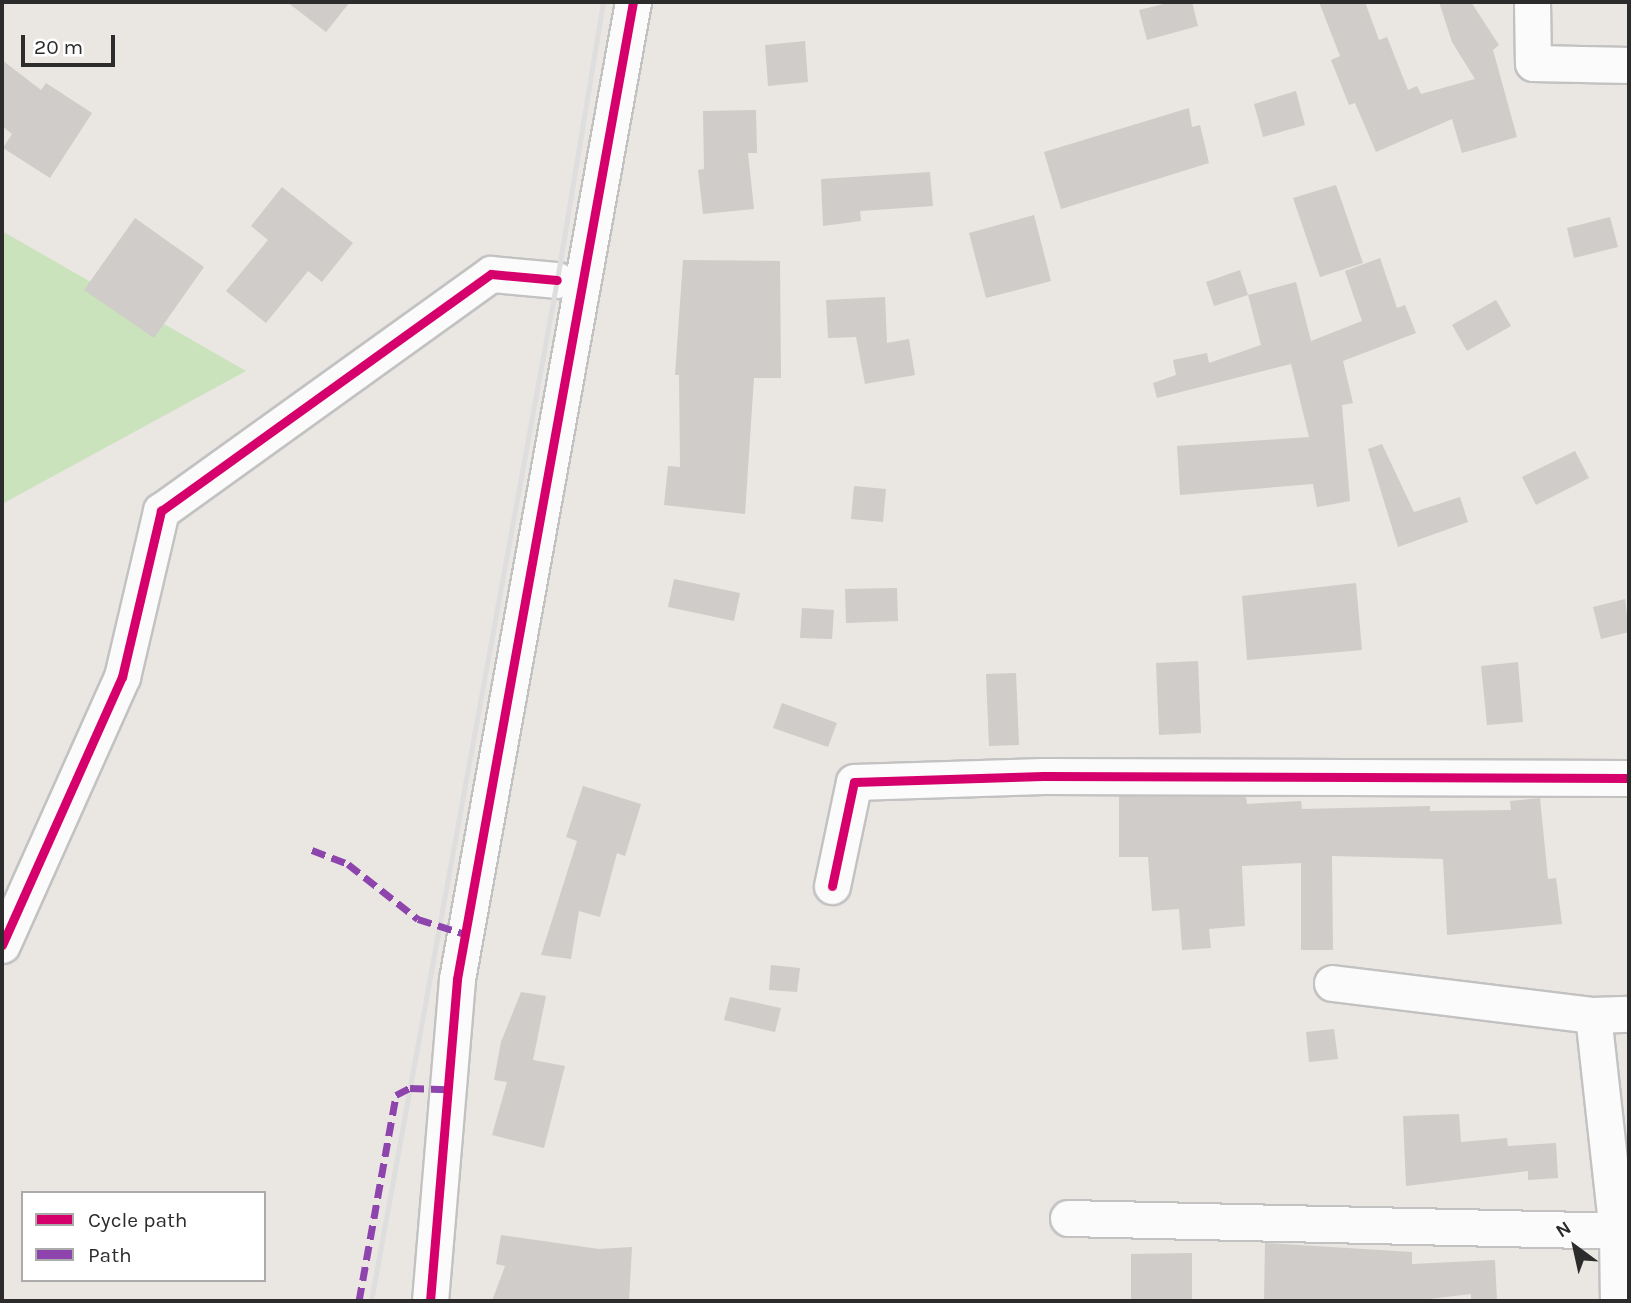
<!DOCTYPE html>
<html>
<head>
<meta charset="utf-8">
<style>
	body { margin:0 }
	#map { position:relative; width:1631px; height:1303px; overflow:hidden; background:#eae6e2; font-family:Karla,sans-serif }
	div>[style] { position:absolute }
	[style*='--x'] { left:calc(var(--x)*1px); top:calc(var(--y)*1px); width:calc(var(--w)*1px); rotate:calc(var(--a)*1deg) }
	.green>* { inset:0; background:#cbe3bc }
	.building>* { inset:0; background:#cfccc9 }
	.roads { filter:drop-shadow(2px 0 #c3c2c3) drop-shadow(-2px 0 #c3c2c3) drop-shadow(0 2px #c3c2c3) drop-shadow(0 -2px #c3c2c3) }
	.street>* { height:35px; margin:-17.5px; padding:0 17.5px; transform-origin:17.5px; border-radius:17.5px; background:#fcfbfb }
	.rail>* { height:5px; margin:-2.5px; padding:0 2.5px; transform-origin:2.5px; border-radius:2.5px; background:#dededf }
	.quiet>* { height:7px; margin-top:-3.5px; transform-origin:0; background:repeating-linear-gradient(90deg,#8e44ad 0 14px,transparent 0 21px) }
	.cycleway>* { height:9px; margin:-4.5px; padding:0 4.5px; transform-origin:4.5px; border-radius:4.5px; background:#d6006c }
	span { translate:-50% -50%; white-space:nowrap; text-align:center; line-height:1.15; -webkit-text-stroke:7px #fff; paint-order:stroke }
	.frame { position:absolute; inset:0; border:4px solid #2c2c2c; pointer-events:none }
	.legend { position:absolute; left:21px; top:1191px; width:245px; height:91px; box-sizing:border-box; background:#fff; border:2px solid #ababab; margin:0; padding:9px 12px; list-style:none; font-size:21px; color:#2c2c2c }
	.legend li { display:flex; align-items:center; gap:14px; height:35px }
	.legend b { width:35px; border:2px solid #ababab }
	.north { position:absolute; left:1540px; top:1212px; width:70px; height:70px; -webkit-text-stroke:5px #fff; paint-order:stroke; rotate:327deg; font-size:19px; font-weight:700; line-height:28px; text-align:center; color:#2c2c2c }
	.north::after { content:''; display:block; margin:auto; width:24px; height:32px; background:#2c2c2c; clip-path:polygon(50% 0,100% 100%,50% 72%,0 100%) }
	.scale { position:absolute; left:21px; top:35px; width:94px; height:32px; box-sizing:border-box; border:4px solid #2c2c2c; border-top:0; padding-left:9px; font-size:21px; line-height:24px; white-space:nowrap; color:#2c2c2c; -webkit-text-stroke:5px #fff; paint-order:stroke }
</style>
</head>
<body>
<div id="map">
	<div class="green">
		<div style="clip-path:polygon(2px 231px,246px 371px,2px 504px)"></div>
	</div>
	<div class="building">
		<div style="clip-path:polygon(287px 2px,350px 2px,326px 32px)"></div>
		<div style="clip-path:polygon(1172px 2px,1192px 2px,1198px 26px,1147px 40px,1139px 10px)"></div>
		<div style="clip-path:polygon(1319px 2px,1365px 2px,1379px 40px,1387px 37px,1408px 90px,1417px 86px,1421px 94px,1475px 79px,1452px 42px,1439px 2px,1471px 2px,1499px 45px,1493px 50px,1517px 137px,1462px 153px,1452px 119px,1376px 152px,1355px 103px,1349px 105px,1331px 60px,1340px 56px)"></div>
		<div style="clip-path:polygon(805px 41px,808px 82px,768px 86px,765px 45px)"></div>
		<div style="clip-path:polygon(2px 60px,41px 90px,46px 83px,92px 113px,50px 178px,3px 148px,12px 134px,2px 126px)"></div>
		<div style="clip-path:polygon(1296px 91px,1305px 125px,1263px 137px,1254px 104px)"></div>
		<div style="clip-path:polygon(1189px 108px,1192px 127px,1200px 125px,1209px 163px,1061px 209px,1044px 152px)"></div>
		<div style="clip-path:polygon(756px 110px,757px 153px,748px 153px,754px 209px,703px 214px,698px 170px,704px 169px,703px 111px)"></div>
		<div style="clip-path:polygon(930px 172px,933px 206px,860px 211px,861px 221px,823px 226px,821px 179px)"></div>
		<div style="clip-path:polygon(1336px 185px,1363px 263px,1320px 277px,1293px 198px)"></div>
		<div style="clip-path:polygon(282px 187px,353px 243px,322px 282px,308px 271px,266px 323px,226px 291px,268px 240px,251px 226px)"></div>
		<div style="clip-path:polygon(1034px 215px,1051px 281px,986px 298px,969px 233px)"></div>
		<div style="clip-path:polygon(1610px 217px,1618px 247px,1574px 258px,1567px 228px)"></div>
		<div style="clip-path:polygon(135px 218px,204px 267px,154px 338px,84px 290px)"></div>
		<div style="clip-path:polygon(1380px 258px,1397px 308px,1405px 305px,1416px 333px,1343px 361px,1353px 403px,1342px 405px,1350px 501px,1317px 507px,1313px 484px,1180px 495px,1177px 446px,1309px 437px,1291px 364px,1157px 398px,1153px 383px,1176px 375px,1173px 360px,1207px 353px,1209px 363px,1261px 345px,1248px 295px,1296px 282px,1311px 341px,1362px 321px,1345px 271px)"></div>
		<div style="clip-path:polygon(683px 260px,780px 261px,781px 378px,754px 378px,745px 514px,664px 505px,668px 466px,680px 467px,679px 375px,675px 375px)"></div>
		<div style="clip-path:polygon(1240px 270px,1248px 295px,1214px 306px,1206px 282px)"></div>
		<div style="clip-path:polygon(885px 297px,887px 343px,909px 339px,915px 375px,865px 384px,856px 337px,828px 338px,826px 300px)"></div>
		<div style="clip-path:polygon(1496px 300px,1511px 326px,1467px 351px,1452px 325px)"></div>
		<div style="clip-path:polygon(1382px 444px,1414px 512px,1460px 497px,1468px 522px,1398px 547px,1368px 449px)"></div>
		<div style="clip-path:polygon(1575px 451px,1589px 478px,1536px 505px,1522px 477px)"></div>
		<div style="clip-path:polygon(854px 486px,886px 489px,883px 522px,851px 519px)"></div>
		<div style="clip-path:polygon(674px 579px,740px 593px,734px 621px,668px 607px)"></div>
		<div style="clip-path:polygon(1356px 583px,1362px 650px,1247px 660px,1242px 596px)"></div>
		<div style="clip-path:polygon(897px 588px,898px 621px,846px 623px,845px 589px)"></div>
		<div style="clip-path:polygon(1625px 599px,1629px 632px,1601px 639px,1593px 607px)"></div>
		<div style="clip-path:polygon(802px 608px,834px 610px,832px 639px,800px 638px)"></div>
		<div style="clip-path:polygon(1198px 661px,1201px 733px,1159px 735px,1156px 663px)"></div>
		<div style="clip-path:polygon(1518px 662px,1523px 722px,1487px 725px,1481px 666px)"></div>
		<div style="clip-path:polygon(1016px 673px,1019px 745px,989px 746px,986px 674px)"></div>
		<div style="clip-path:polygon(782px 703px,837px 723px,828px 747px,773px 728px)"></div>
		<div style="clip-path:polygon(583px 786px,641px 804px,625px 856px,617px 853px,600px 917px,579px 911px,571px 959px,541px 955px,577px 841px,566px 837px)"></div>
		<div style="clip-path:polygon(1119px 796px,1246px 797px,1247px 804px,1301px 801px,1302px 809px,1430px 806px,1430px 811px,1511px 810px,1510px 801px,1540px 798px,1548px 879px,1556px 878px,1562px 924px,1447px 935px,1443px 859px,1332px 856px,1333px 950px,1301px 950px,1301px 863px,1242px 866px,1245px 926px,1209px 929px,1211px 948px,1182px 950px,1179px 909px,1152px 911px,1148px 857px,1119px 857px)"></div>
		<div style="clip-path:polygon(771px 965px,800px 968px,797px 992px,769px 990px)"></div>
		<div style="clip-path:polygon(521px 992px,546px 996px,533px 1060px,565px 1066px,544px 1148px,492px 1135px,507px 1082px,494px 1080px,501px 1042px)"></div>
		<div style="clip-path:polygon(730px 997px,781px 1008px,775px 1032px,724px 1020px)"></div>
		<div style="clip-path:polygon(1334px 1029px,1338px 1059px,1309px 1062px,1306px 1032px)"></div>
		<div style="clip-path:polygon(1459px 1114px,1461px 1142px,1507px 1138px,1508px 1146px,1556px 1143px,1558px 1178px,1528px 1180px,1528px 1171px,1406px 1186px,1403px 1116px)"></div>
		<div style="clip-path:polygon(501px 1235px,599px 1249px,632px 1247px,629px 1301px,492px 1301px,505px 1266px,496px 1264px)"></div>
		<div style="clip-path:polygon(1265px 1243px,1412px 1252px,1412px 1264px,1495px 1260px,1497px 1301px,1471px 1301px,1471px 1294px,1412px 1301px,1264px 1301px)"></div>
		<div style="clip-path:polygon(1192px 1253px,1192px 1301px,1131px 1301px,1131px 1254px)"></div>
	</div>
	<div class="roads">
		<div class="street">
			<div style="--x:1532;--y:2;--w:61;--a:89.1"></div>
			<div style="--x:1533;--y:63;--w:96;--a:1.2"></div>
			<div style="--x:832;--y:886;--w:106;--a:-78.1"></div>
			<div style="--x:854;--y:782;--w:189;--a:-1.8"></div>
			<div style="--x:1043;--y:776;--w:586;--a:0.2"></div>
			<div style="--x:2;--y:945;--w:294;--a:-65.9"></div>
			<div style="--x:122;--y:677;--w:171;--a:-76.8"></div>
			<div style="--x:161;--y:511;--w:406;--a:-35.7"></div>
			<div style="--x:491;--y:274;--w:66;--a:5.2"></div>
			<div style="--x:1332;--y:983;--w:263;--a:7"></div>
			<div style="--x:1593;--y:1015;--w:36;--a:-2"></div>
			<div style="--x:1593;--y:1015;--w:217;--a:83.7"></div>
			<div style="--x:1617;--y:1231;--w:70;--a:89.2"></div>
			<div style="--x:1068;--y:1218;--w:561;--a:1.33"></div>
			<div style="--x:430;--y:1301;--w:323;--a:-85.2"></div>
			<div style="--x:457;--y:979;--w:993;--a:-79.79"></div>
		</div>
	</div>
	<div class="rail">
		<div style="--x:371;--y:1301;--w:1038;--a:-79.68"></div>
		<div style="--x:557;--y:280;--w:282;--a:-80.6"></div>
	</div>
	<div class="quiet">
		<div style="--x:312;--y:850;--w:39;--a:21"></div>
		<div style="--x:348;--y:864;--w:89;--a:38.2"></div>
		<div style="--x:418;--y:919;--w:49;--a:17.7"></div>
		<div style="--x:359;--y:1301;--w:209;--a:-79.8"></div>
		<div style="--x:396;--y:1095;--w:16;--a:-27"></div>
		<div style="--x:410;--y:1088;--w:37;--a:2"></div>
	</div>
	<div class="cycleway">
		<div style="--x:832;--y:886;--w:106;--a:-78.1"></div>
		<div style="--x:854;--y:782;--w:189;--a:-1.8"></div>
		<div style="--x:1043;--y:776;--w:586;--a:0.2"></div>
		<div style="--x:2;--y:945;--w:294;--a:-65.9"></div>
		<div style="--x:122;--y:677;--w:171;--a:-76.8"></div>
		<div style="--x:161;--y:511;--w:406;--a:-35.7"></div>
		<div style="--x:491;--y:274;--w:66;--a:5.2"></div>
		<div style="--x:430;--y:1301;--w:323;--a:-85.2"></div>
		<div style="--x:457;--y:979;--w:993;--a:-79.79"></div>
	</div>
	<div class="frame"></div>
	<ul class="legend">
	<li><b style="height:9px;background:#d6006c"></b>Cycle path</li>
	<li><b style="height:9px;background:#8e44ad"></b>Path</li>
	</ul>
	<div class="north">N</div>
	<div class="scale">20 m</div>
</div>
</body>
</html>
